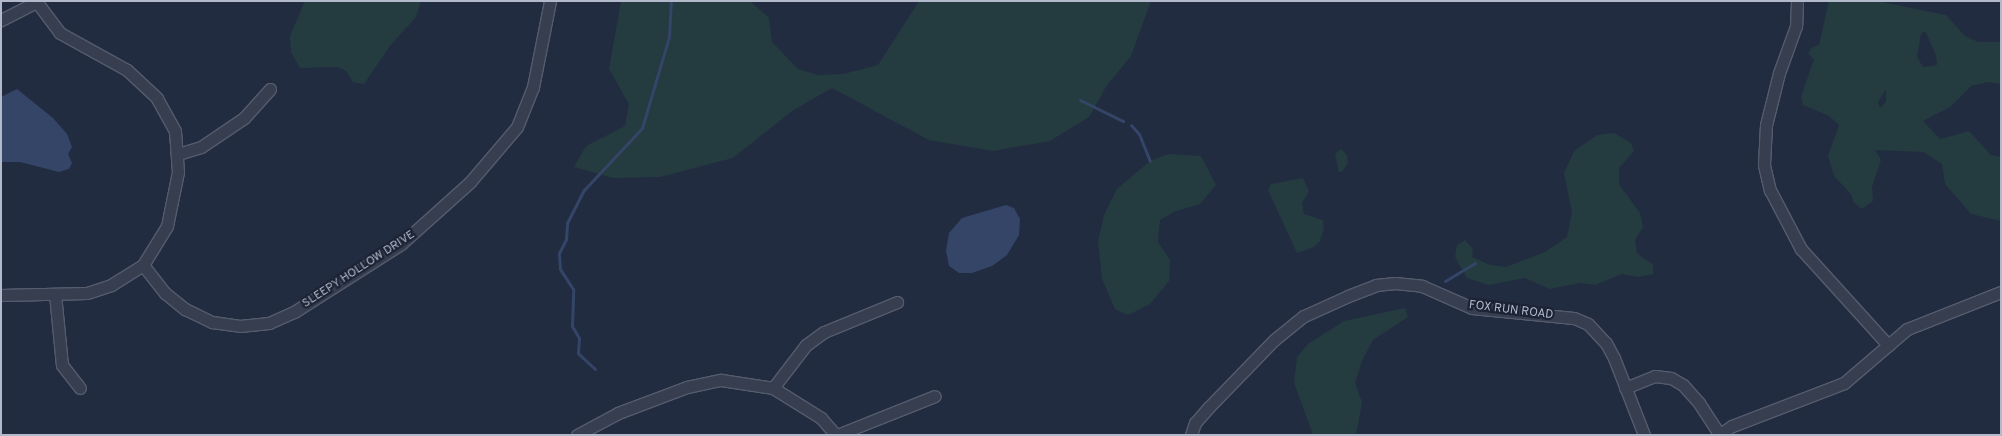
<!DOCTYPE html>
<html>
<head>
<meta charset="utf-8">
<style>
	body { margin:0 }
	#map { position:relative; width:2002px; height:436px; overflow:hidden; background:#222c40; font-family:Overpass,sans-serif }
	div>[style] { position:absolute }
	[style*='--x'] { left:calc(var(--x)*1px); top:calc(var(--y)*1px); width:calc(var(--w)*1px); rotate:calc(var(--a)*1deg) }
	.green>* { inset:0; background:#243b40 }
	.water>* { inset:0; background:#344568 }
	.stream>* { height:3px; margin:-1.5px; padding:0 1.5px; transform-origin:1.5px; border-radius:1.5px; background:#344568 }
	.roads { filter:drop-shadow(1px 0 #545c6d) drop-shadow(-1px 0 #545c6d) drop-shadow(0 1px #545c6d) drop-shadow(0 -1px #545c6d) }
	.minor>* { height:11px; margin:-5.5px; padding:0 5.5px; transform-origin:5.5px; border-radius:5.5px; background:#363e4f }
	span { translate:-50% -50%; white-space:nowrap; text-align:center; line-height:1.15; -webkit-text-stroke:4.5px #1b2334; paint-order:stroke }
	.street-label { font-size:12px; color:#b2b9ca }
	.frame { position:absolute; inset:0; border:2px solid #b2b9ca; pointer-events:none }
</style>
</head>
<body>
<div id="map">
	<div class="green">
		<div style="clip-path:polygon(305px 1px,421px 1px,416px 17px,390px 46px,364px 84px,353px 82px,346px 71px,337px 67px,300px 68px,291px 52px,290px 36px)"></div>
		<div style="clip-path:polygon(621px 1px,750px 1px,769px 18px,772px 42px,798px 69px,818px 75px,843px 74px,878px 65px,919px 1px,1151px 1px,1131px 56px,1107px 85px,1089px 117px,1050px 141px,993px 151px,929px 140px,832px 88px,792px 111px,733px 158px,660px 177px,613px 178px,574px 167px,586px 146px,625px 126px,629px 104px,609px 69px)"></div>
		<div style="clip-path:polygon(evenodd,1829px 1px,1877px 1px,1946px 15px,1965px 36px,1978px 42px,2001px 42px,2001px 84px,1988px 82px,1971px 86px,1950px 107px,1923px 121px,1940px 139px,1969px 131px,1991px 155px,2001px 157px,2001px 221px,1971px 214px,1945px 184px,1942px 164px,1923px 152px,1875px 150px,1881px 160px,1872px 187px,1873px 201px,1862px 209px,1854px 203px,1851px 194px,1834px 176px,1828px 156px,1839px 125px,1829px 116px,1803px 105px,1801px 97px,1814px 59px,1808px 54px,1811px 48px,1819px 45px,1829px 1px,1925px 31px,1936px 55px,1937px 65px,1923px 67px,1917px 57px,1921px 34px,1925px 31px,1829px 1px,1886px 90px,1886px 102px,1880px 108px,1878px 102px,1886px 90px)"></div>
		<div style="clip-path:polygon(1614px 133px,1631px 143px,1634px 151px,1619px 168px,1619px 184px,1640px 213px,1643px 227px,1635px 240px,1637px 253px,1653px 265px,1653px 274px,1638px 277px,1622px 274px,1595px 285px,1580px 283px,1550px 289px,1525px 278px,1489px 285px,1467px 278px,1455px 257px,1457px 245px,1465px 240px,1473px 249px,1472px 257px,1490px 265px,1506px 267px,1545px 252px,1567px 237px,1572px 212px,1564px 173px,1574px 151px,1597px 135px)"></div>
		<div style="clip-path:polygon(1341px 149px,1347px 155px,1348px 163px,1342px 172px,1339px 172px,1335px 154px)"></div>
		<div style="clip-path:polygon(1168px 154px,1201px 156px,1216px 185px,1200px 204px,1176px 211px,1160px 220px,1158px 242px,1170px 260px,1169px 281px,1150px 304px,1128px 315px,1115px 309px,1102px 279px,1098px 241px,1104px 215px,1117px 189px,1150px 161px)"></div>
		<div style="clip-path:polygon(1303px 178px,1309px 191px,1302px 203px,1304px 214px,1323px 220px,1324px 228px,1320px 241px,1314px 247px,1297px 253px,1268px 190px,1271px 184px)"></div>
		<div style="clip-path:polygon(1405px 308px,1408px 317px,1373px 340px,1362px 361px,1355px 383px,1362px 402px,1356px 435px,1310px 435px,1312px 432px,1294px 383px,1297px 357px,1308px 344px,1344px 321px)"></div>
	</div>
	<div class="water">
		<div style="clip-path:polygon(17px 89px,53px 118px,67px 134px,72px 147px,68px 154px,72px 163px,69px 169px,59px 172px,20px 162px,1px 162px,1px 97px)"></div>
		<div style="clip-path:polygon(1006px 205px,1014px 208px,1020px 219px,1019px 235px,1007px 255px,992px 266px,972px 273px,959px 273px,949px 266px,946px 251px,949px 233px,962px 218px)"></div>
	</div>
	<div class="stream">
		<div style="--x:1080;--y:100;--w:48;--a:26"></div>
		<div style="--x:1131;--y:125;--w:12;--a:48"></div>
		<div style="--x:1139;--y:134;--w:29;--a:68"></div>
		<div style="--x:1445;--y:281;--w:35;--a:-31"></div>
		<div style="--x:595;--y:369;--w:23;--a:-137"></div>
		<div style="--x:578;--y:353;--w:15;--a:-86"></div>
		<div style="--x:579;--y:338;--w:14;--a:-120"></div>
		<div style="--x:572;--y:326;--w:37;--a:-88"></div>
		<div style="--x:573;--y:289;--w:24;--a:-123"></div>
		<div style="--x:560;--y:269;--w:16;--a:-94"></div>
		<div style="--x:559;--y:253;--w:16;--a:-63"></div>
		<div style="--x:566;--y:239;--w:16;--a:-86"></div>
		<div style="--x:567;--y:223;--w:37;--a:-63"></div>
		<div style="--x:584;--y:190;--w:85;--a:-46.9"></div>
		<div style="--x:642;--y:128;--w:95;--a:-73.5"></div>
		<div style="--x:669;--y:37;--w:36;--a:-87"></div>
	</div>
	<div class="roads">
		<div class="minor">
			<div style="--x:1797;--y:1;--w:25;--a:92"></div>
			<div style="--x:1796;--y:26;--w:50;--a:109.9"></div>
			<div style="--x:1779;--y:73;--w:54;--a:104"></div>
			<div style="--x:1766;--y:125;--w:40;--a:92.9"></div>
			<div style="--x:1764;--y:165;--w:26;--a:77"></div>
			<div style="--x:1770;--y:190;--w:67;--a:62.3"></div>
			<div style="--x:1801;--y:249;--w:130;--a:47.8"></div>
			<div style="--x:1;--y:20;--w:39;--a:-27"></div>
			<div style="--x:178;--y:154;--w:24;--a:-17"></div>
			<div style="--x:201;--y:147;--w:52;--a:-34"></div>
			<div style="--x:244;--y:118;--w:39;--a:-48"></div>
			<div style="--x:143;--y:265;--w:36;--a:52"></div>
			<div style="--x:165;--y:293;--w:26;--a:39"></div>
			<div style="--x:185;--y:309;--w:30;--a:26"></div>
			<div style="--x:212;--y:322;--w:28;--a:8"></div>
			<div style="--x:240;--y:326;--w:29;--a:-6"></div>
			<div style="--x:269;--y:323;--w:27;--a:-24"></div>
			<div style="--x:294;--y:312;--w:127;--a:-32.4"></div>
			<div style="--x:401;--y:244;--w:93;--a:-41.9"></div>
			<div style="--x:470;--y:182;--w:72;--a:-49.5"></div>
			<div style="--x:517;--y:127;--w:43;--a:-68.2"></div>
			<div style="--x:533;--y:87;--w:88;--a:-78.8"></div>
			<div style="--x:55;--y:294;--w:71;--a:84.4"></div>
			<div style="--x:62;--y:365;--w:29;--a:52"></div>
			<div style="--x:1;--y:295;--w:86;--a:-1.3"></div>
			<div style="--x:87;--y:293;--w:25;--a:-18"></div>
			<div style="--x:111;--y:285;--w:38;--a:-32"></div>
			<div style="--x:143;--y:265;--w:46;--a:-58.4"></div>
			<div style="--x:167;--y:226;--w:55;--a:-78.5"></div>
			<div style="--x:178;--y:172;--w:41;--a:-94.2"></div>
			<div style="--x:175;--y:131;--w:38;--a:-119"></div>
			<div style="--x:157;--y:98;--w:41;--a:-137"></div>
			<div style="--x:127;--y:70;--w:77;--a:-151.1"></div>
			<div style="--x:60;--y:33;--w:40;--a:-127"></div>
			<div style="--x:773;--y:388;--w:54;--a:-52.5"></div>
			<div style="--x:806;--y:345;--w:22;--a:-36"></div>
			<div style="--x:824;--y:332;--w:79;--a:-22.3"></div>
			<div style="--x:1625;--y:388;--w:32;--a:-22"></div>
			<div style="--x:1655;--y:376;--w:16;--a:7"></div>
			<div style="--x:1671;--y:378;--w:14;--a:30"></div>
			<div style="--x:1683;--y:385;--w:24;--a:48"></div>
			<div style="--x:1699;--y:403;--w:37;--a:57"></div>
			<div style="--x:577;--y:435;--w:47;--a:-28.2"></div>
			<div style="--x:618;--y:413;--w:74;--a:-20.6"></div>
			<div style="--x:687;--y:387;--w:35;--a:-12"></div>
			<div style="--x:721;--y:380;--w:53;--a:8.7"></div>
			<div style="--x:773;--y:388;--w:57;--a:32"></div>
			<div style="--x:821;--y:418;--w:23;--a:49"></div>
			<div style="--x:837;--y:435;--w:105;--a:-21.7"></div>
			<div style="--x:1191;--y:435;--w:13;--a:-72"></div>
			<div style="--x:1195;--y:423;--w:21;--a:-49"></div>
			<div style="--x:1209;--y:407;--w:93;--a:-45.9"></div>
			<div style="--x:1274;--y:340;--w:38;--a:-39"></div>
			<div style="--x:1304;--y:316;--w:48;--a:-24.4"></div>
			<div style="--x:1348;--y:296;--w:30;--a:-21"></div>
			<div style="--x:1376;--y:285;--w:19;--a:-6"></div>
			<div style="--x:1395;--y:283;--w:27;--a:6"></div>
			<div style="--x:1422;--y:286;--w:55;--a:23.7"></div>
			<div style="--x:1472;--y:308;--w:102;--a:5.6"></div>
			<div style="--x:1574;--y:318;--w:15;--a:23"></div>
			<div style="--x:1588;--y:324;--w:26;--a:47"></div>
			<div style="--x:1606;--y:343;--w:17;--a:62"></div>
			<div style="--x:1614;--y:358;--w:83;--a:68.7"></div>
			<div style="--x:1719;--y:435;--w:16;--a:-35"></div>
			<div style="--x:1732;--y:426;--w:120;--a:-21"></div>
			<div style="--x:1844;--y:383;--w:83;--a:-40.6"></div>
			<div style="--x:1907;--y:329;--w:101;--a:-21.5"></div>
		</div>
	</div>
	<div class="street-label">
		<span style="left:359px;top:270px;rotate:-33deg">SLEEPY HOLLOW DRIVE</span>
		<span style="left:1511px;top:311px;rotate:7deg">FOX RUN ROAD</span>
	</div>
	<div class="frame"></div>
</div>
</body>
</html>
